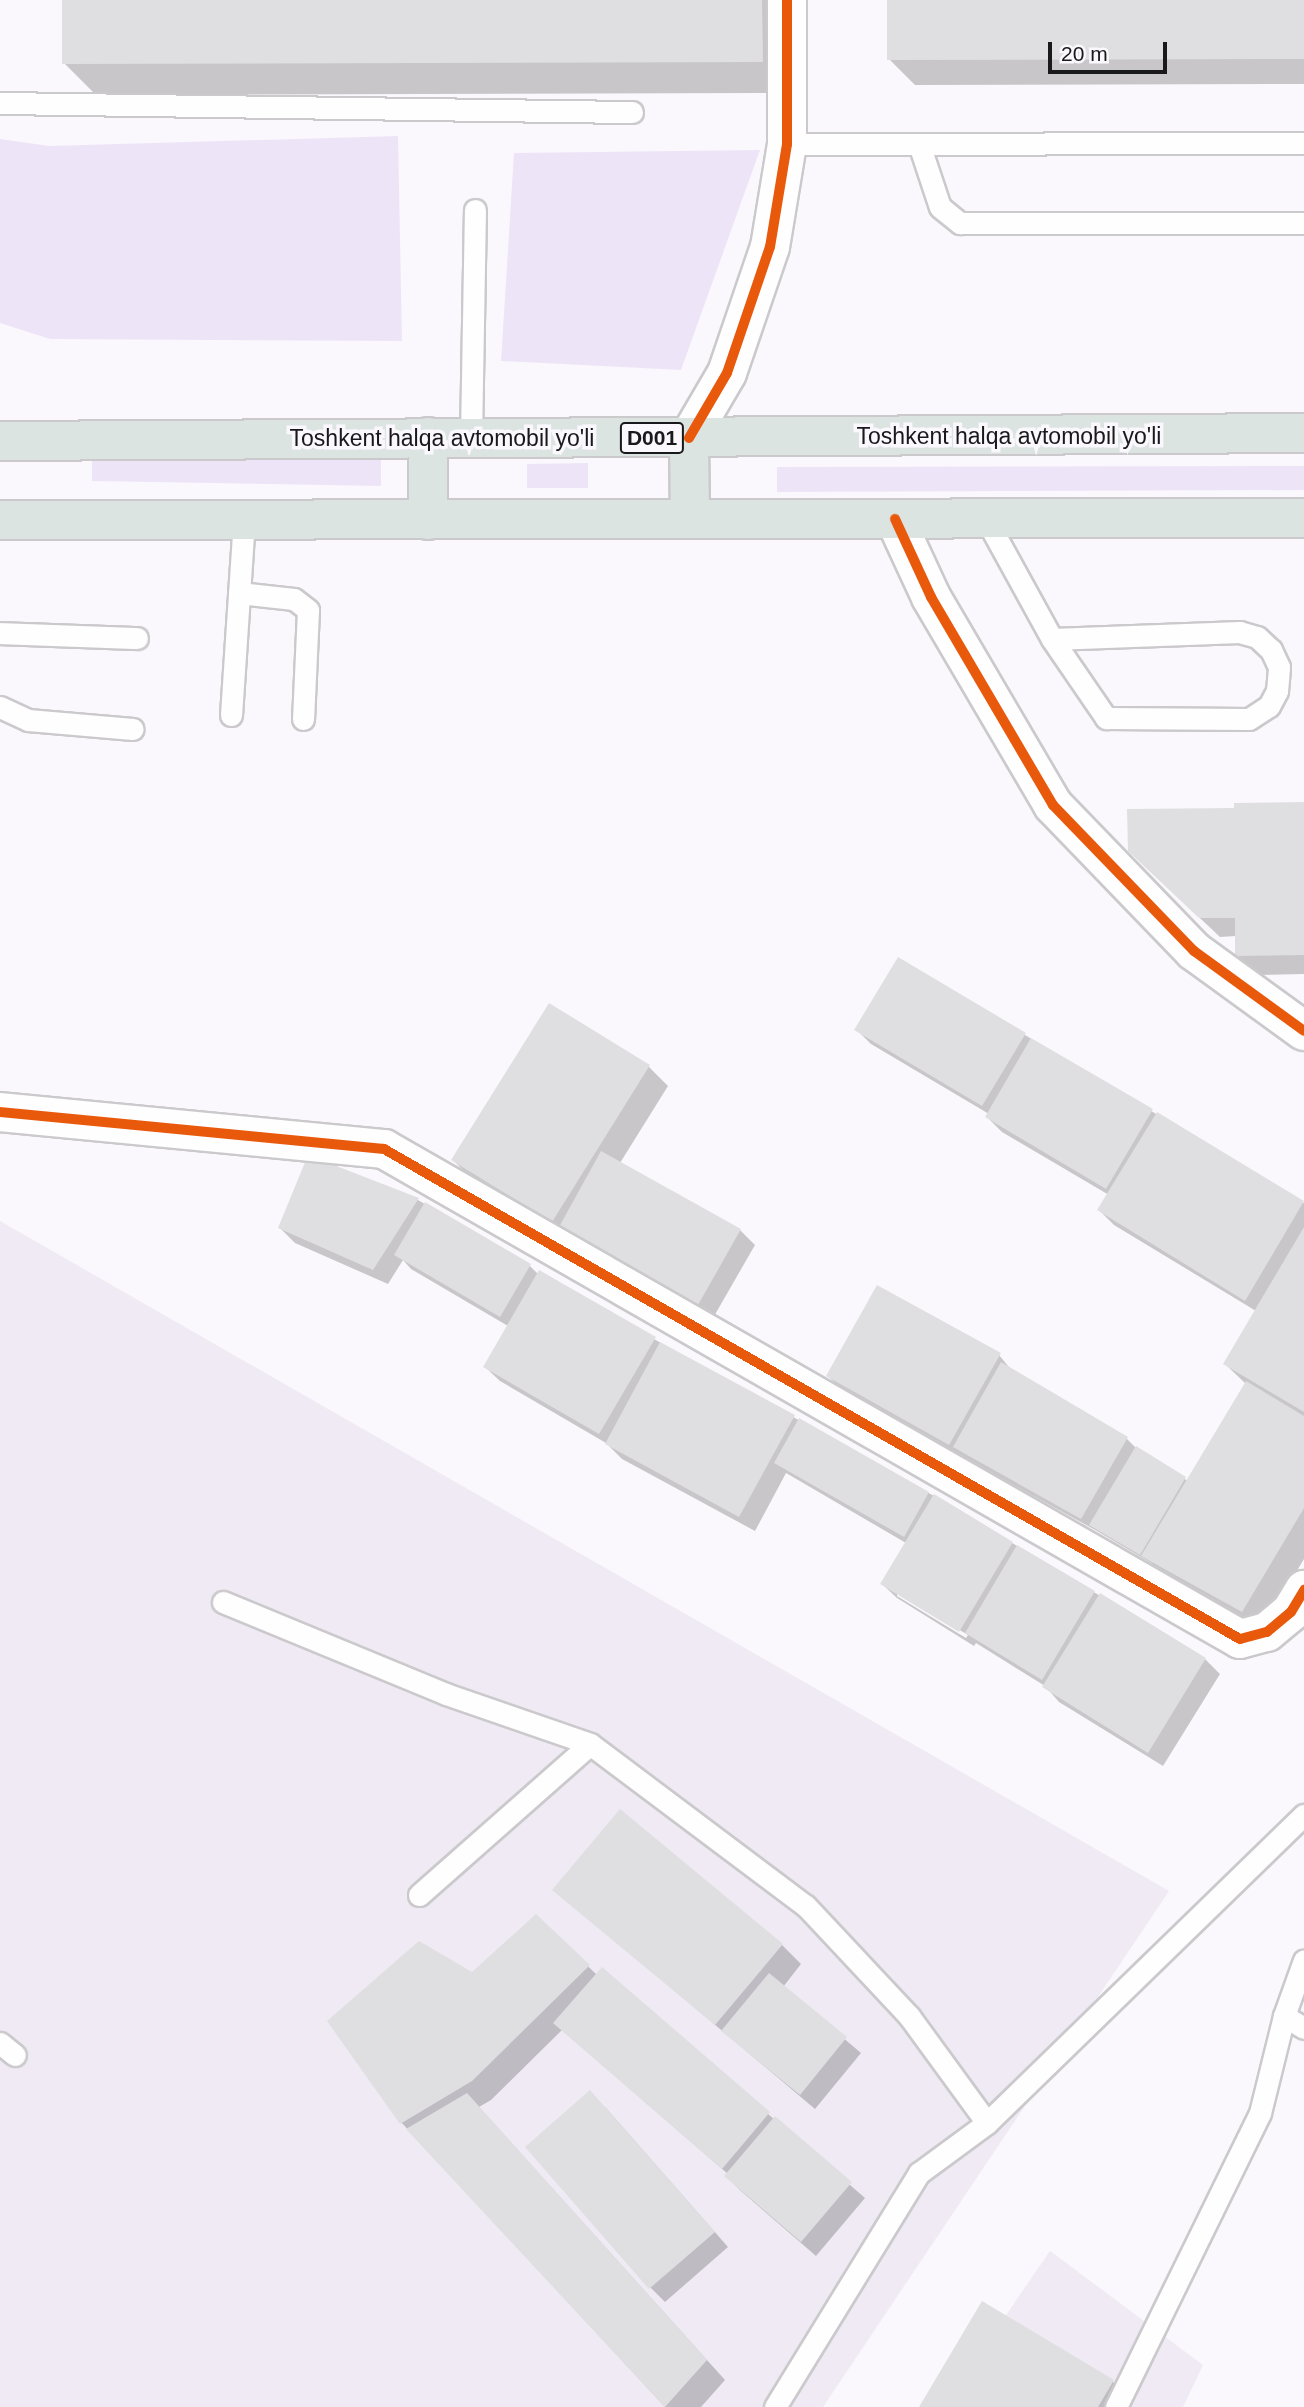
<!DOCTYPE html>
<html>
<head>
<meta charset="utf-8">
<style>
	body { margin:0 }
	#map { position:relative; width:1304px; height:2407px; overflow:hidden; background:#faf8fc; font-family:Helvetica,sans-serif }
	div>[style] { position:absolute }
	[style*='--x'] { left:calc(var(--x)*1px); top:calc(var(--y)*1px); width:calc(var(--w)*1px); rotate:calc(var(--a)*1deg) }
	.built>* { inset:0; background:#efeaf3 }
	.green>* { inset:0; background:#eee4f8 }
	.shadow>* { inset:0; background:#0003 }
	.building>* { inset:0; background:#dfdfe1 }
	.roads { filter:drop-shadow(2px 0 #cbc9cc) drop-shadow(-2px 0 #cbc9cc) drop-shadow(0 2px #cbc9cc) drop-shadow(0 -2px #cbc9cc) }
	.service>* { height:21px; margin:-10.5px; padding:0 10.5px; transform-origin:10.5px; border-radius:10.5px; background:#fefeff }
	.minor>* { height:38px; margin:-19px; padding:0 19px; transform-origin:19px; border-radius:19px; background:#fefeff }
	.trunk>* { height:38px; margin:-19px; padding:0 19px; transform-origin:19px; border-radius:19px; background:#dbe4e1 }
	.cycleway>* { height:10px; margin:-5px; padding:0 5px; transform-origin:5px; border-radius:5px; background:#e8590c }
	span { translate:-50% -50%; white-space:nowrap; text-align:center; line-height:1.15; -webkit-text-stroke:7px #faf7fd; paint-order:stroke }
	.shield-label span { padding:2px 5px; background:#faf7fd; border:2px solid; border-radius:5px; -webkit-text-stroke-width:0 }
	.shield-label { font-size:21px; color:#19181a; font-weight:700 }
	.street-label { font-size:23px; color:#19181a }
	.scale { position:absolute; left:1048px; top:42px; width:119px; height:32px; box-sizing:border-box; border:4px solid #19181a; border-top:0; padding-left:9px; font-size:21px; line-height:24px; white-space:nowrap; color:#19181a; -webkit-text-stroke:5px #faf7fd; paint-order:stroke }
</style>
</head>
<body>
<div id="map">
	<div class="built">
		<div style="clip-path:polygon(0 1221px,1169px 1891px,823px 2407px,0 2407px)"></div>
		<div style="clip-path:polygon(1050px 2251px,1203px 2365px,1183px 2407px,943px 2407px)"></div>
	</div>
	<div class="green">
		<div style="clip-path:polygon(398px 136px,402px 341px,50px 339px,0 323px,0 139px,49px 146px)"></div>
		<div style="clip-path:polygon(760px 150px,681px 370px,501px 361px,514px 153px)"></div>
		<div style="clip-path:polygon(92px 455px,381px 460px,381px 486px,92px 481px)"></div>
		<div style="clip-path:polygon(588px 463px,588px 488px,527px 488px,527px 464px)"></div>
		<div style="clip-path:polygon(1304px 466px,1304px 490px,777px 492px,777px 467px)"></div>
	</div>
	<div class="shadow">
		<div style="clip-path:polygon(64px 0,769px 0,794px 93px,96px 95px,64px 63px)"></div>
		<div style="clip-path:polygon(888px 0,1304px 0,1304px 84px,915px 85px,889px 59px)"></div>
		<div style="clip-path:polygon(1304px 804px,1304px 974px,1256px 975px,1237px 955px,1236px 936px,1220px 937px,1149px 870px)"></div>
		<div style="clip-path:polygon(857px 1030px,1025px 1035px,1304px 1203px,1304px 1559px,1262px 1629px,1163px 1575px,1151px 1563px,1097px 1531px,843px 1391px,828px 1376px,999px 1355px,1013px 1372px,1127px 1439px,1138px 1450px,1188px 1481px,1246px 1384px,1225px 1364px,1256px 1311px,1114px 1225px,1099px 1210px,1109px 1195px,1002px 1132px,987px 1117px,989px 1114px,871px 1044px)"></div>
		<div style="clip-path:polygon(648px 1066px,668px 1086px,620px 1163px,740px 1230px,755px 1245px,713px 1318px,472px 1179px,453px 1160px)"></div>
		<div style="clip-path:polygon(evenodd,309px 1157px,418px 1200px,530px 1266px,538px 1274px,934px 1496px,1205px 1659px,1220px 1674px,1163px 1766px,1059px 1702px,1045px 1686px,976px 1643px,974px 1646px,897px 1598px,882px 1584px,906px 1543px,786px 1473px,755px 1531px,622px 1459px,606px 1443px,500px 1381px,485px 1367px,508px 1326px,411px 1269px,403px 1260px,388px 1284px,295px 1243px,280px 1228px,309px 1157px,897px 1592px,968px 1635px,966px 1638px,897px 1596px,897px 1592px)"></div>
		<div style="clip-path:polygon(555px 1890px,782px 1945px,801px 1964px,783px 1987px,861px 2053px,815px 2109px)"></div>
		<div style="clip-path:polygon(536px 1916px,597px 1975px,602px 1970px,865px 2198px,816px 2256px,741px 2191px,726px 2176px,728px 2174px,562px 2030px,491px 2100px,479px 2107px,725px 2380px,701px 2407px,665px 2407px,401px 2122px,473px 1974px)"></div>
		<div style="clip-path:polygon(605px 2107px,728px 2247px,665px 2302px,650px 2287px)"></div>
		<div style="clip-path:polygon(1113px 2382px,1127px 2397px,1121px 2407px,921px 2407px)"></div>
	</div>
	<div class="building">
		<div style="clip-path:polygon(62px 0,762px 0,763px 62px,62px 64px)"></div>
		<div style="clip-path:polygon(887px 0,1304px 0,1304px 59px,887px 60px)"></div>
		<div style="clip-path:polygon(1304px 802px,1304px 955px,1235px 956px,1235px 918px,1199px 918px,1128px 851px,1127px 809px,1234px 808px,1234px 803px)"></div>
		<div style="clip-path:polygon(898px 957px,1026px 1033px,982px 1106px,854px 1030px)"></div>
		<div style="clip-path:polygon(549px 1003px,650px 1065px,552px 1222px,451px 1160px)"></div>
		<div style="clip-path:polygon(1031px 1038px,1153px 1109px,1106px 1189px,985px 1117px)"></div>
		<div style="clip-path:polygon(1157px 1112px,1304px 1201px,1245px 1301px,1097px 1210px)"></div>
		<div style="clip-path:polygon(601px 1151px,741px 1229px,698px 1305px,559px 1227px)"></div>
		<div style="clip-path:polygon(308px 1155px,419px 1198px,373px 1270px,278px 1228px)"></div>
		<div style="clip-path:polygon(425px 1202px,531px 1264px,500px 1317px,394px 1255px)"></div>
		<div style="clip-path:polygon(1304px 1227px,1304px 1412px,1223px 1364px)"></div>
		<div style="clip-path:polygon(539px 1270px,656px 1337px,599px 1434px,483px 1367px)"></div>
		<div style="clip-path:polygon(877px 1285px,1001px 1353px,949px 1445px,826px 1376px)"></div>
		<div style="clip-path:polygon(660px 1342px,795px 1415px,739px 1517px,605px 1444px)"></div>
		<div style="clip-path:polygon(1001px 1362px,1128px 1437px,1081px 1519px,953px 1447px)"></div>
		<div style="clip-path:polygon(1246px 1381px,1304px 1416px,1304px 1508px,1242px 1612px,1141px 1556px)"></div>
		<div style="clip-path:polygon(799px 1418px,929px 1492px,904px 1537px,774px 1463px)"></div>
		<div style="clip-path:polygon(1136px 1446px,1186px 1477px,1140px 1555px,1089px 1525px)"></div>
		<div style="clip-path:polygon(934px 1494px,1013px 1542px,959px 1632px,880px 1584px)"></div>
		<div style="clip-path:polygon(1017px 1545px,1095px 1591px,1042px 1680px,965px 1633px)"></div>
		<div style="clip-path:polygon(1100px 1593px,1206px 1658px,1148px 1753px,1042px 1687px)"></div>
		<div style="clip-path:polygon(620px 1809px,783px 1944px,715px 2025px,552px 1890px)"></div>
		<div style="clip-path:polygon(536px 1914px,590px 1965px,472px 2081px,400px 2124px,327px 2021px,419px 1941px,472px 1972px)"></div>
		<div style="clip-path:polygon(602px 1967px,770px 2112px,722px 2169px,553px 2023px)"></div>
		<div style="clip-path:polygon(769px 1973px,847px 2037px,800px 2095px,721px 2031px)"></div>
		<div style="clip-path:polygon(590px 2090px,715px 2232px,649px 2289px,525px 2147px)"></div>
		<div style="clip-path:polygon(467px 2093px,707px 2360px,665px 2407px,406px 2129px)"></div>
		<div style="clip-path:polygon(775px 2116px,852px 2182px,801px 2242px,724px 2176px)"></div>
		<div style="clip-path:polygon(982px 2301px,1114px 2380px,1098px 2407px,919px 2407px)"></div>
	</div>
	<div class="roads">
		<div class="service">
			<div style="--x:0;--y:103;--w:632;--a:0.82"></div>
			<div style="--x:787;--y:144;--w:517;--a:-0.11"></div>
			<div style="--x:919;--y:144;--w:66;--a:71.6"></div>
			<div style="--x:940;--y:207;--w:26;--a:39"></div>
			<div style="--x:960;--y:223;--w:344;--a:0"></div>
			<div style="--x:471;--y:437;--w:227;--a:-89"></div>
			<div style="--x:986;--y:519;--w:137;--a:61.2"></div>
			<div style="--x:1052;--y:639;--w:96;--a:55.6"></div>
			<div style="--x:1106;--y:718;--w:143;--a:0.4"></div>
			<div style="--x:1249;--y:719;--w:24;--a:-33"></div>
			<div style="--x:1269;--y:706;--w:17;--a:-62"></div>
			<div style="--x:1277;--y:691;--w:24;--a:-85"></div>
			<div style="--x:1279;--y:667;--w:19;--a:-115"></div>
			<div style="--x:1271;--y:650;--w:19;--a:-137"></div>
			<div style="--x:1257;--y:637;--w:18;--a:-164"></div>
			<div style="--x:1240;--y:632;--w:188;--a:177.9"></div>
			<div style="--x:239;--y:593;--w:55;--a:6.2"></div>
			<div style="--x:294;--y:599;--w:18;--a:38"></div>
			<div style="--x:308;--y:610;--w:109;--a:92.6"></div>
			<div style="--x:0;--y:633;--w:137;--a:2.1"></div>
			<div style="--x:0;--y:707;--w:31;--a:25"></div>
			<div style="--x:28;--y:720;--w:105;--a:4.9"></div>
			<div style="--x:231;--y:715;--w:195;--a:-86.2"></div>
			<div style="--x:223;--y:1602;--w:241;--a:22.4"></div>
			<div style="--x:446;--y:1694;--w:152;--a:19.1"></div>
			<div style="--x:590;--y:1744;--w:270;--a:36.9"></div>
			<div style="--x:806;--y:1906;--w:151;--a:46.9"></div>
			<div style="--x:909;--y:2016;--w:132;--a:53.9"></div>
			<div style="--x:419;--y:1895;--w:228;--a:-41.4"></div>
			<div style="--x:1284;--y:2016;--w:23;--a:31"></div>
			<div style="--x:0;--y:2043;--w:19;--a:39"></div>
			<div style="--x:775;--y:2407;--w:275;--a:-58.4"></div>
			<div style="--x:919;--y:2173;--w:84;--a:-36.3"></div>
			<div style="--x:987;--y:2123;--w:442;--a:-44.2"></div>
			<div style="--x:1116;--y:2407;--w:327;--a:-63.9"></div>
			<div style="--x:1260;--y:2113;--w:100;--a:-76.1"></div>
			<div style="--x:1284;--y:2016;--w:59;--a:-70.3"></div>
		</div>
		<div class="minor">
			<div style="--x:689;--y:438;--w:75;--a:-59.7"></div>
			<div style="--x:727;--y:373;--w:133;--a:-71.2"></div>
			<div style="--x:770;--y:247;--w:104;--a:-80.6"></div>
			<div style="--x:787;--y:144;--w:144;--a:-90"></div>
			<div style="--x:895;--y:519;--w:86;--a:65.2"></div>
			<div style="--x:931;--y:597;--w:241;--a:59.6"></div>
			<div style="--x:1053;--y:805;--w:203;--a:46"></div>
			<div style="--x:1194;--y:951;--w:136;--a:36"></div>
			<div style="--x:0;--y:1112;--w:386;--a:5.5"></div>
			<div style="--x:384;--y:1149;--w:986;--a:29.79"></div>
			<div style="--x:1240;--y:1639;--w:28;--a:-15"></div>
			<div style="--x:1267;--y:1632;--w:31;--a:-40"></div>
			<div style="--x:1291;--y:1612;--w:26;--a:-59"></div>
		</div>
		<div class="trunk">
			<div style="--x:689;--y:438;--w:81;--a:89.3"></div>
			<div style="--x:0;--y:441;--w:1304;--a:-0.35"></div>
			<div style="--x:0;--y:520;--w:1304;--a:-0.09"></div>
			<div style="--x:428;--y:520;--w:83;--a:-90"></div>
		</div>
	</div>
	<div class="cycleway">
		<div style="--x:689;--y:438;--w:75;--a:-59.7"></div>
		<div style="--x:727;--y:373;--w:133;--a:-71.2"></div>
		<div style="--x:770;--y:247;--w:104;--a:-80.6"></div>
		<div style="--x:787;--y:144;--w:144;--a:-90"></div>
		<div style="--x:895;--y:519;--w:86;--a:65.2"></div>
		<div style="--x:931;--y:597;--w:241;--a:59.6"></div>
		<div style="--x:1053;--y:805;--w:203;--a:46"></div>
		<div style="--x:1194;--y:951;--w:136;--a:36"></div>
		<div style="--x:0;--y:1112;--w:386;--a:5.5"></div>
		<div style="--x:384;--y:1149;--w:986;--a:29.79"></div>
		<div style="--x:1240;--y:1639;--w:28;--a:-15"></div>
		<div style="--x:1267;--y:1632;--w:31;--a:-40"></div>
		<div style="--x:1291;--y:1612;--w:26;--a:-59"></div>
	</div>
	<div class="shield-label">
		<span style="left:652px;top:438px">D001</span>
	</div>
	<div class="street-label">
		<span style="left:1009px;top:436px">Toshkent halqa avtomobil yo'li</span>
		<span style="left:442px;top:438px">Toshkent halqa avtomobil yo'li</span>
	</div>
	<div class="scale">20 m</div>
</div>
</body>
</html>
